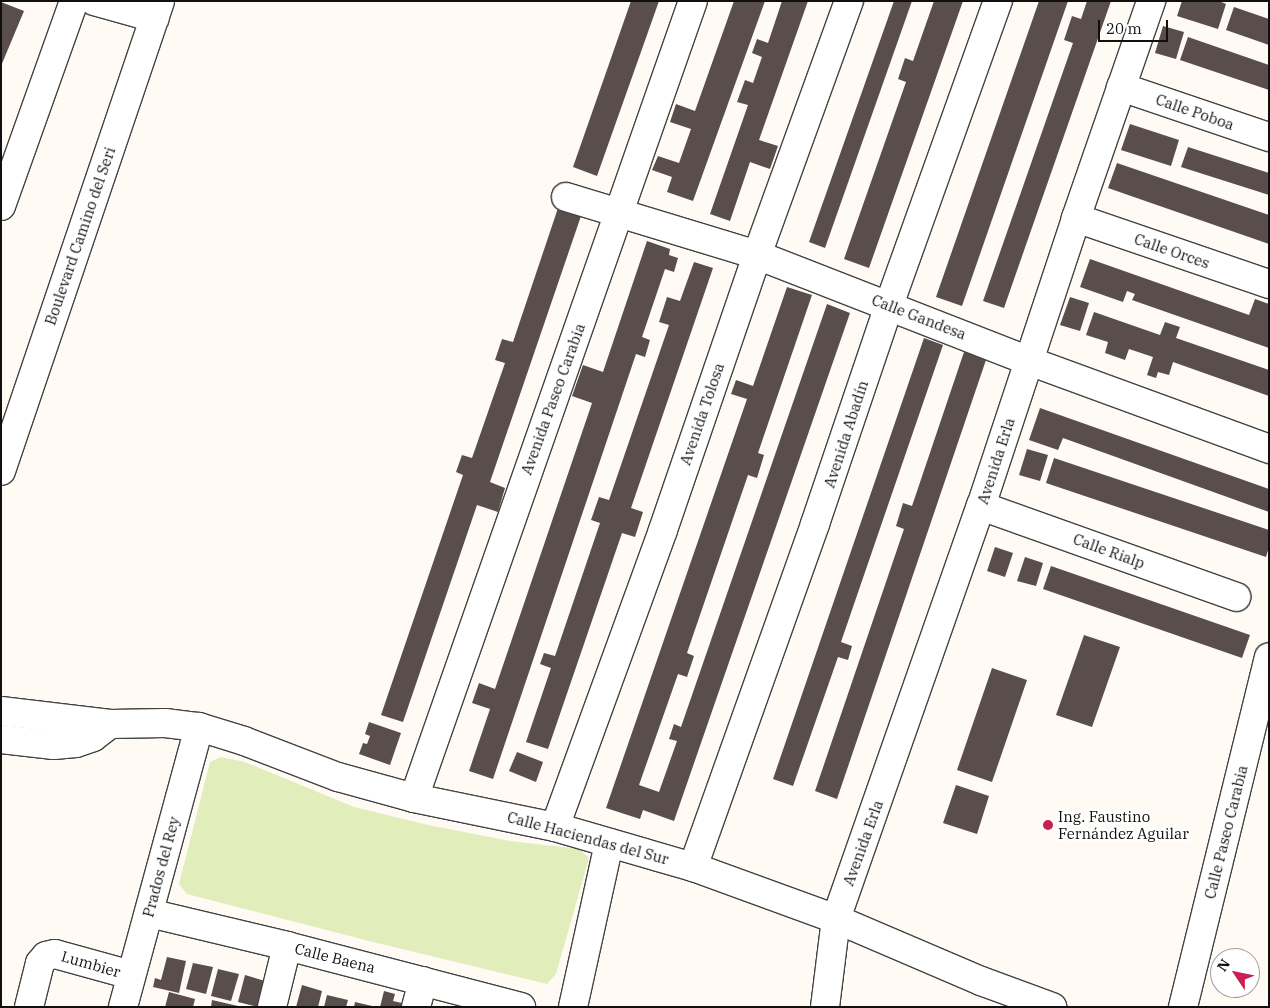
<!DOCTYPE html>
<html>
<head>
<meta charset="utf-8">
<style>
	body { margin:0 }
	#map { position:relative; width:1270px; height:1008px; overflow:hidden; background:#fffaf4; font-family:"IBM Plex Serif",serif }
	div>[style] { position:absolute }
	[style*='--x'] { left:calc(var(--x)*1px); top:calc(var(--y)*1px); width:calc(var(--w)*1px); rotate:calc(var(--a)*1deg) }
	.green>* { inset:0; background:#e1edba }
	.building>* { inset:0; background:#5a4e4c }
	.roads { filter:drop-shadow(1px 0 #434343) drop-shadow(-1px 0 #434343) drop-shadow(0 1px #434343) drop-shadow(0 -1px #434343) }
	.minor>* { height:28px; margin:-14px; padding:0 14px; transform-origin:14px; border-radius:14px; background:#fff }
	.dots>* { width:14px; height:14px; translate:-50% -50%; box-sizing:border-box; border:2px solid #fff; border-radius:50% }
	span { translate:-50% -50%; white-space:nowrap; text-align:center; line-height:1.15; -webkit-text-stroke:5px #fff; paint-order:stroke }
	.street-label { font-size:15px; color:#101010 }
	.poi-label { font-size:15px; color:#101010 }
	.left { translate:0 -50%; text-align:left }
	.frame { position:absolute; inset:0; border:2px solid #101010; pointer-events:none }
	.north { position:absolute; left:1210px; top:948px; width:50px; height:50px; box-sizing:border-box; background:#fff; border:1px solid #9f9f9f; border-radius:50%; rotate:304deg; font-size:14px; font-weight:700; line-height:20px; text-align:center; color:#101010 }
	.north::after { content:''; display:block; margin:auto; width:18px; height:22px; background:#ca1f52; clip-path:polygon(50% 0,100% 100%,50% 72%,0 100%) }
	.scale { position:absolute; left:1098px; top:20px; width:70px; height:22px; box-sizing:border-box; border:2px solid #101010; border-top:0; padding-left:6px; font-size:15px; line-height:18px; white-space:nowrap; color:#101010; -webkit-text-stroke:4px #fff; paint-order:stroke }
</style>
</head>
<body>
<div id="map">
	<div class="green">
		<div style="clip-path:polygon(221px 757px,245px 762px,354px 807px,428px 825px,510px 841px,579px 849px,589px 858px,556px 974px,547px 984px,373px 942px,187px 894px,179px 884px,210px 762px)"></div>
	</div>
	<div class="building">
		<div style="clip-path:polygon(631px 1px,659px 1px,597px 176px,573px 167px)"></div>
		<div style="clip-path:polygon(734px 1px,765px 1px,693px 201px,667px 192px,672px 177px,652px 170px,658px 156px,679px 163px,691px 129px,670px 122px,676px 104px,695px 111px)"></div>
		<div style="clip-path:polygon(782px 1px,808px 1px,759px 140px,778px 146px,770px 169px,750px 162px,730px 221px,710px 214px,748px 105px,737px 102px,745px 80px,753px 83px,762px 57px,752px 53px,757px 39px,768px 43px)"></div>
		<div style="clip-path:polygon(894px 1px,912px 1px,825px 248px,809px 242px)"></div>
		<div style="clip-path:polygon(934px 1px,963px 1px,869px 268px,844px 259px,906px 82px,898px 79px,905px 58px,913px 61px)"></div>
		<div style="clip-path:polygon(1039px 1px,1068px 1px,962px 306px,936px 297px)"></div>
		<div style="clip-path:polygon(1087px 1px,1111px 1px,1004px 308px,983px 301px,1073px 43px,1064px 40px,1072px 16px,1081px 19px)"></div>
		<div style="clip-path:polygon(1182px 1px,1219px 1px,1226px 4px,1218px 29px,1177px 16px)"></div>
		<div style="clip-path:polygon(1px 2px,24px 11px,1px 66px)"></div>
		<div style="clip-path:polygon(1234px 7px,1269px 19px,1269px 45px,1226px 30px)"></div>
		<div style="clip-path:polygon(1163px 26px,1184px 32px,1176px 59px,1155px 53px)"></div>
		<div style="clip-path:polygon(1188px 37px,1269px 65px,1269px 90px,1180px 60px)"></div>
		<div style="clip-path:polygon(1130px 124px,1179px 140px,1171px 166px,1121px 150px)"></div>
		<div style="clip-path:polygon(1188px 147px,1269px 173px,1269px 195px,1181px 167px)"></div>
		<div style="clip-path:polygon(1117px 163px,1269px 215px,1269px 244px,1108px 188px)"></div>
		<div style="clip-path:polygon(558px 208px,581px 216px,490px 482px,505px 488px,498px 512px,477px 505px,403px 722px,381px 715px,463px 475px,456px 472px,462px 455px,472px 458px,505px 363px,495px 360px,502px 339px,513px 342px)"></div>
		<div style="clip-path:polygon(647px 241px,670px 249px,669px 255px,678px 258px,674px 272px,665px 269px,642px 337px,650px 340px,645px 357px,636px 354px,493px 779px,469px 771px,490px 709px,472px 703px,479px 683px,495px 689px,592px 403px,572px 396px,583px 365px,603px 372px)"></div>
		<div style="clip-path:polygon(1090px 259px,1249px 315px,1255px 299px,1269px 304px,1269px 348px,1132px 300px,1135px 294px,1127px 291px,1123px 302px,1080px 287px)"></div>
		<div style="clip-path:polygon(694px 262px,713px 268px,631px 508px,643px 512px,635px 537px,622px 533px,548px 749px,526px 742px,551px 668px,540px 664px,544px 653px,555px 656px,600px 523px,591px 520px,599px 497px,609px 500px,669px 325px,659px 322px,667px 297px,680px 301px)"></div>
		<div style="clip-path:polygon(787px 287px,812px 295px,758px 453px,764px 455px,757px 478px,748px 475px,687px 653px,694px 656px,687px 677px,678px 674px,639px 785px,659px 792px,677px 741px,669px 739px,674px 724px,681px 727px,827px 304px,850px 313px,674px 821px,643px 810px,640px 819px,606px 808px,747px 399px,731px 394px,736px 380px,753px 386px)"></div>
		<div style="clip-path:polygon(1070px 297px,1089px 303px,1080px 331px,1060px 325px)"></div>
		<div style="clip-path:polygon(1094px 312px,1160px 335px,1165px 322px,1180px 327px,1176px 338px,1269px 370px,1269px 396px,1173px 362px,1169px 375px,1158px 372px,1156px 378px,1147px 375px,1153px 357px,1129px 349px,1125px 360px,1105px 353px,1108px 342px,1086px 335px)"></div>
		<div style="clip-path:polygon(924px 338px,943px 345px,841px 642px,852px 646px,848px 660px,838px 657px,793px 786px,773px 779px)"></div>
		<div style="clip-path:polygon(965px 349px,987px 357px,837px 799px,815px 791px,904px 529px,896px 526px,903px 503px,912px 506px)"></div>
		<div style="clip-path:polygon(1040px 408px,1269px 489px,1269px 512px,1063px 438px,1058px 450px,1029px 440px)"></div>
		<div style="clip-path:polygon(1027px 449px,1048px 455px,1040px 481px,1019px 475px)"></div>
		<div style="clip-path:polygon(1054px 458px,1269px 530px,1269px 547px,1266px 557px,1046px 483px)"></div>
		<div style="clip-path:polygon(995px 547px,1013px 553px,1005px 577px,987px 571px)"></div>
		<div style="clip-path:polygon(1025px 557px,1043px 563px,1036px 586px,1017px 581px)"></div>
		<div style="clip-path:polygon(1051px 566px,1250px 635px,1242px 658px,1043px 589px)"></div>
		<div style="clip-path:polygon(1084px 635px,1120px 647px,1092px 727px,1056px 715px)"></div>
		<div style="clip-path:polygon(992px 668px,1027px 680px,992px 782px,957px 770px)"></div>
		<div style="clip-path:polygon(369px 722px,401px 733px,390px 765px,359px 754px,363px 743px,367px 744px,370px 736px,365px 734px)"></div>
		<div style="clip-path:polygon(517px 752px,543px 762px,536px 782px,509px 771px)"></div>
		<div style="clip-path:polygon(956px 785px,989px 796px,977px 834px,943px 823px)"></div>
		<div style="clip-path:polygon(167px 957px,186px 961px,179px 993px,153px 987px,155px 978px,161px 980px)"></div>
		<div style="clip-path:polygon(193px 963px,213px 967px,206px 994px,186px 989px)"></div>
		<div style="clip-path:polygon(218px 969px,239px 974px,231px 1001px,211px 996px)"></div>
		<div style="clip-path:polygon(245px 975px,265px 981px,258px 1007px,238px 1002px)"></div>
		<div style="clip-path:polygon(302px 985px,322px 991px,318px 1007px,296px 1007px)"></div>
		<div style="clip-path:polygon(384px 991px,395px 994px,393px 1001px,406px 1004px,405px 1007px,380px 1007px)"></div>
		<div style="clip-path:polygon(169px 992px,195px 999px,193px 1007px,165px 1007px)"></div>
		<div style="clip-path:polygon(327px 995px,348px 1000px,346px 1007px,324px 1007px)"></div>
		<div style="clip-path:polygon(212px 1000px,238px 1006px,238px 1007px,211px 1007px)"></div>
		<div style="clip-path:polygon(355px 1002px,372px 1006px,372px 1007px,354px 1007px)"></div>
	</div>
	<div class="roads">
		<div class="minor">
			<div style="--x:94;--y:1;--w:63;--a:15.6"></div>
			<div style="--x:1121;--y:87;--w:156;--a:18.7"></div>
			<div style="--x:566;--y:197;--w:200;--a:16.9"></div>
			<div style="--x:757;--y:255;--w:292;--a:21.3"></div>
			<div style="--x:1029;--y:361;--w:256;--a:20.1"></div>
			<div style="--x:1;--y:206;--w:218;--a:-70.4"></div>
			<div style="--x:1076;--y:218;--w:204;--a:18.9"></div>
			<div style="--x:1;--y:471;--w:496;--a:-71.3"></div>
			<div style="--x:981;--y:506;--w:271;--a:19.6"></div>
			<div style="--x:1;--y:711;--w:110;--a:6.8"></div>
			<div style="--x:110;--y:724;--w:55;--a:-1"></div>
			<div style="--x:165;--y:723;--w:34;--a:7"></div>
			<div style="--x:199;--y:727;--w:47;--a:17.3"></div>
			<div style="--x:244;--y:741;--w:101;--a:21"></div>
			<div style="--x:338;--y:777;--w:79;--a:15.4"></div>
			<div style="--x:414;--y:798;--w:144;--a:11.6"></div>
			<div style="--x:555;--y:827;--w:144;--a:16.2"></div>
			<div style="--x:693;--y:867;--w:152;--a:20"></div>
			<div style="--x:836;--y:919;--w:158;--a:23.2"></div>
			<div style="--x:981;--y:981;--w:76;--a:20.1"></div>
			<div style="--x:1;--y:739;--w:53;--a:6.5"></div>
			<div style="--x:54;--y:745;--w:22;--a:-5"></div>
			<div style="--x:76;--y:743;--w:18;--a:-19"></div>
			<div style="--x:93;--y:737;--w:21;--a:-37"></div>
			<div style="--x:414;--y:798;--w:844;--a:-70.71"></div>
			<div style="--x:555;--y:827;--w:316;--a:-70"></div>
			<div style="--x:663;--y:530;--w:291;--a:-71.1"></div>
			<div style="--x:757;--y:255;--w:270;--a:-70.1"></div>
			<div style="--x:693;--y:867;--w:364;--a:-70.4"></div>
			<div style="--x:815;--y:524;--w:231;--a:-71.3"></div>
			<div style="--x:889;--y:305;--w:323;--a:-70.3"></div>
			<div style="--x:149;--y:913;--w:142;--a:13.4"></div>
			<div style="--x:287;--y:946;--w:242;--a:14.6"></div>
			<div style="--x:29;--y:1007;--w:45;--a:-76"></div>
			<div style="--x:40;--y:963;--w:9;--a:-49"></div>
			<div style="--x:46;--y:956;--w:9;--a:-13"></div>
			<div style="--x:55;--y:954;--w:79;--a:15.4"></div>
			<div style="--x:123;--y:1007;--w:290;--a:-74.8"></div>
			<div style="--x:272;--y:1007;--w:63;--a:-76.2"></div>
			<div style="--x:416;--y:1007;--w:27;--a:-75"></div>
			<div style="--x:573;--y:1007;--w:168;--a:-77.6"></div>
			<div style="--x:825;--y:1007;--w:89;--a:-82.9"></div>
			<div style="--x:836;--y:919;--w:438;--a:-70.7"></div>
			<div style="--x:981;--y:506;--w:303;--a:-71.7"></div>
			<div style="--x:1076;--y:218;--w:230;--a:-70.9"></div>
			<div style="--x:1183;--y:1007;--w:360;--a:-76.2"></div>
		</div>
	</div>
	<div class="dots">
		<div style="left:1048px;top:825px;background:#ca1f52"></div>
	</div>
	<div class="street-label">
		<span style="left:1195px;top:112px;rotate:19deg">Calle Poboa</span>
		<span style="left:80px;top:236px;rotate:-71deg">Boulevard Camino del Seri</span>
		<span style="left:1172px;top:251px;rotate:19deg">Calle Orces</span>
		<span style="left:919px;top:317px;rotate:21deg">Calle Gandesa</span>
		<span style="left:553px;top:399px;rotate:-70deg">Avenida Paseo Carabia</span>
		<span style="left:702px;top:414px;rotate:-71deg">Avenida Tolosa</span>
		<span style="left:846px;top:434px;rotate:-72deg">Avenida Abadín</span>
		<span style="left:996px;top:461px;rotate:-72deg">Avenida Erla</span>
		<span style="left:1109px;top:551px;rotate:20deg">Calle Rialp</span>
		<span style="left:1226px;top:832px;rotate:-76deg">Calle Paseo Carabia</span>
		<span style="left:588px;top:838px;rotate:15deg">Calle Haciendas del Sur</span>
		<span style="left:863px;top:843px;rotate:-70deg">Avenida Erla</span>
		<span style="left:161px;top:867px;rotate:-75deg">Prados del Rey</span>
		<span style="left:335px;top:958px;rotate:14deg">Calle Baena</span>
		<span style="left:91px;top:964px;rotate:16deg">Lumbier</span>
	</div>
	<div class="poi-label">
		<span class="left" style="left:1058px;top:825px">Ing. Faustino<br>Fernández Aguilar</span>
	</div>
	<div class="frame"></div>
	<div class="north">N</div>
	<div class="scale">20 m</div>
</div>
</body>
</html>
